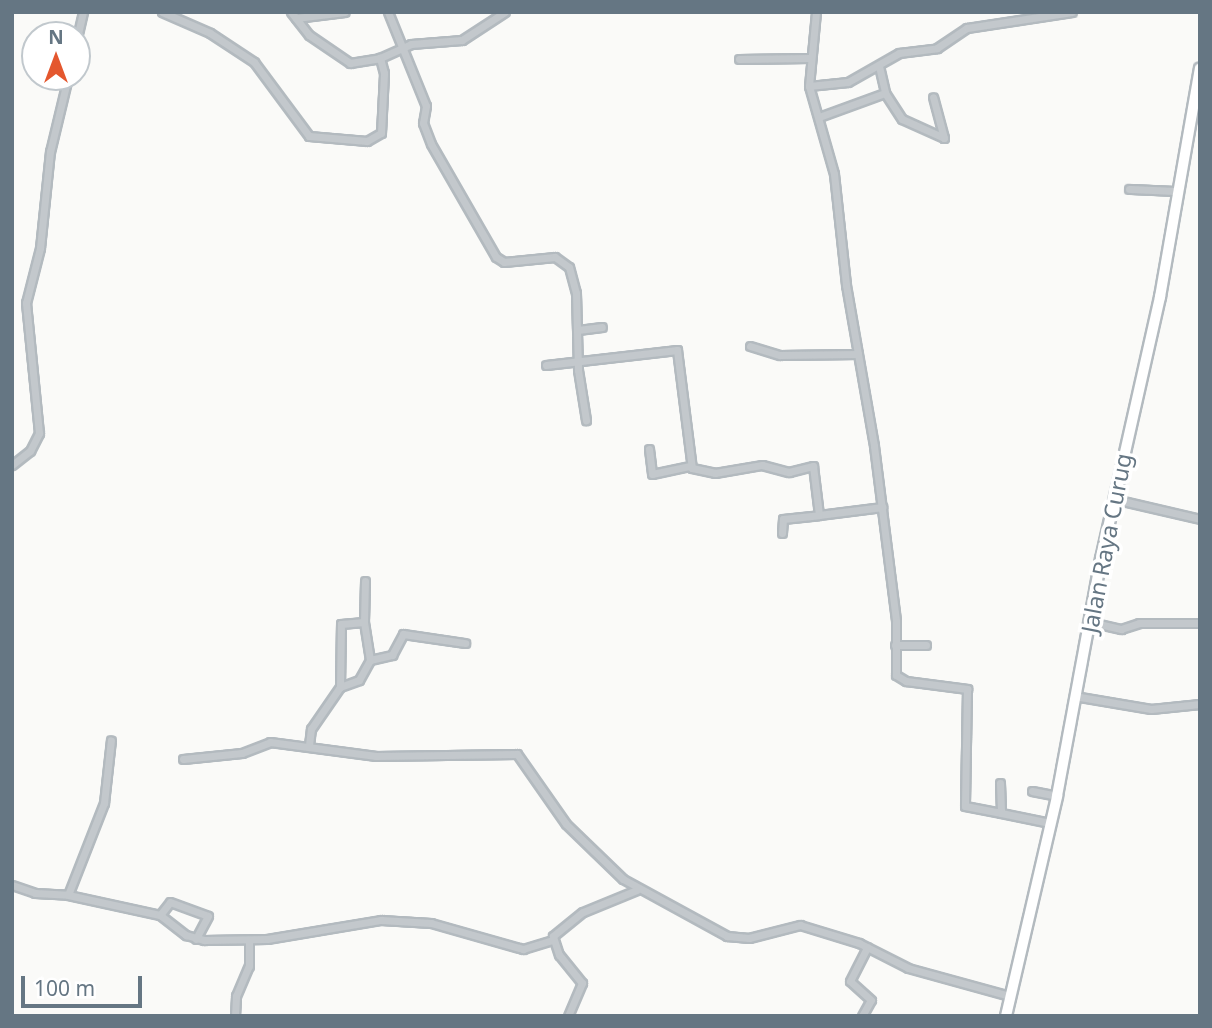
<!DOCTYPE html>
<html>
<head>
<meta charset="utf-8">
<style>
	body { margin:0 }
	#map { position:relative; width:1212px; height:1028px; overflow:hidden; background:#fafaf8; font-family:"Noto Sans",sans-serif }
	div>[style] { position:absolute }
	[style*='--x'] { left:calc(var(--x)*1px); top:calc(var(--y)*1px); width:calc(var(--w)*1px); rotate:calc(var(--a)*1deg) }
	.roads { filter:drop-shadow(2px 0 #b3babf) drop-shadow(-2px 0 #b3babf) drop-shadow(0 2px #b3babf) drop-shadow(0 -2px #b3babf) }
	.street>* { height:7px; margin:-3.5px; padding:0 3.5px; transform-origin:3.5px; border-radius:3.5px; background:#c3c8cc }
	.secondary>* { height:10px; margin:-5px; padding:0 5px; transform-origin:5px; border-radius:5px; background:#fff }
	span { translate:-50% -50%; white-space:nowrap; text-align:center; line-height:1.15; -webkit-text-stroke:7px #fff; paint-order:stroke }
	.street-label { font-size:23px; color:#657683 }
	.frame { position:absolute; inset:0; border:14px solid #657683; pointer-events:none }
	.north { position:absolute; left:21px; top:21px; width:70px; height:70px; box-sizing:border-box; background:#fff; border:2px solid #c1c8cd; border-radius:50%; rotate:0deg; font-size:19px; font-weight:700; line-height:28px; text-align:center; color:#657683 }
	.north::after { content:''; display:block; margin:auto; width:24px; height:32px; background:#e4572e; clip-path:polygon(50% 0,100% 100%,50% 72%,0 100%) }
	.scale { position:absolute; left:21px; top:976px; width:121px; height:32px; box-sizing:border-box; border:4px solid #657683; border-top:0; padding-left:9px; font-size:21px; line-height:24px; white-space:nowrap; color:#657683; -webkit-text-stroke:5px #fff; paint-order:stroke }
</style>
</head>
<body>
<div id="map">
	<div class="roads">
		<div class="street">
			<div style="--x:162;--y:12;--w:52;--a:23.6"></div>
			<div style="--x:210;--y:33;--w:53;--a:33.4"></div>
			<div style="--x:254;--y:62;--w:92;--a:53.4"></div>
			<div style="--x:309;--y:136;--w:58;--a:4.9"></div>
			<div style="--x:367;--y:141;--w:16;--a:-30"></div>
			<div style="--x:381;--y:133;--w:60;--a:-87.1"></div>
			<div style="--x:384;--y:73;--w:16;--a:-105"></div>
			<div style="--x:380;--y:58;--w:34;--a:-24"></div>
			<div style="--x:411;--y:44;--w:51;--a:-4.5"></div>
			<div style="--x:462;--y:40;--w:51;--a:-33.1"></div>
			<div style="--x:291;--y:12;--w:29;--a:52"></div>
			<div style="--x:309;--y:35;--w:50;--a:34.3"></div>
			<div style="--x:350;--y:63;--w:30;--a:-9"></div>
			<div style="--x:388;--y:12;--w:101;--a:68"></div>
			<div style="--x:426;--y:106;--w:17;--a:100"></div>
			<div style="--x:423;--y:123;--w:22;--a:69"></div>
			<div style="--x:431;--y:144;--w:130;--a:60.1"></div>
			<div style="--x:496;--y:257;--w:9;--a:32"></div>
			<div style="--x:504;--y:262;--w:51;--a:-5.6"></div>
			<div style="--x:555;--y:257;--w:17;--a:36"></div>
			<div style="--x:569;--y:267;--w:27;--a:75"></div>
			<div style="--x:576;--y:293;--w:77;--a:88.5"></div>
			<div style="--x:578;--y:370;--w:51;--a:80.9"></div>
			<div style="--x:816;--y:12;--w:74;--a:95.4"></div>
			<div style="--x:809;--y:86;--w:91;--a:74.1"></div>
			<div style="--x:834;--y:174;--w:112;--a:83.8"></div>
			<div style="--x:846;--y:285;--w:163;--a:80.1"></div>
			<div style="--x:874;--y:446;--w:176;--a:82.8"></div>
			<div style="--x:896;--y:621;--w:54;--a:90"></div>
			<div style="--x:896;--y:675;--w:12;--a:31"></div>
			<div style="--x:906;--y:681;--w:62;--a:7.5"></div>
			<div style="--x:967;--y:689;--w:117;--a:91"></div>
			<div style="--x:965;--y:806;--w:37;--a:11"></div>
			<div style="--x:296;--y:18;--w:49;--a:-7"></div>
			<div style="--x:77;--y:38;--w:27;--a:-77"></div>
			<div style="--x:739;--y:59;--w:70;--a:-0.8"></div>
			<div style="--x:879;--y:66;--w:28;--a:77"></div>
			<div style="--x:809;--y:86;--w:39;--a:-6"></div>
			<div style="--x:848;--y:82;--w:59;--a:-29.6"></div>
			<div style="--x:899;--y:53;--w:38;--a:-7"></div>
			<div style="--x:937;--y:48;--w:36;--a:-34"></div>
			<div style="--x:967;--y:28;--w:106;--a:-8.7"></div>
			<div style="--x:819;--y:117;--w:70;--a:-20"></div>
			<div style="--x:885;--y:93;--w:31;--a:57"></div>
			<div style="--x:902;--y:119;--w:46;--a:24.3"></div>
			<div style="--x:944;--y:138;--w:42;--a:-105"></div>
			<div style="--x:1129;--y:189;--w:48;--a:2.4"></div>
			<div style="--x:578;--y:330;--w:24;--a:-7"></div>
			<div style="--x:750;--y:346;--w:31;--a:17"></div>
			<div style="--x:780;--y:355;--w:78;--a:-0.7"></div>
			<div style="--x:546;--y:365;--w:132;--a:-6.5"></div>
			<div style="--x:677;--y:350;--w:119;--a:82.8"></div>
			<div style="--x:692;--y:468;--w:24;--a:12"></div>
			<div style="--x:715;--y:473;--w:48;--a:-9.7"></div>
			<div style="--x:762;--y:465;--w:28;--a:15"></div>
			<div style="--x:789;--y:472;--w:25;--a:-14"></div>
			<div style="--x:813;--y:466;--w:49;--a:83"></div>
			<div style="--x:819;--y:515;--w:64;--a:-7.2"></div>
			<div style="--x:649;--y:449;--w:25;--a:83"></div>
			<div style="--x:652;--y:474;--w:39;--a:-12"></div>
			<div style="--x:12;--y:465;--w:23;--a:-38"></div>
			<div style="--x:30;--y:451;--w:20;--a:-63"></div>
			<div style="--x:39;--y:433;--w:131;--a:-95.7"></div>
			<div style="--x:26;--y:303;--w:57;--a:-75.7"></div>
			<div style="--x:40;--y:248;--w:97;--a:-84.1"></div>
			<div style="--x:50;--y:152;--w:77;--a:-76.5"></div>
			<div style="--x:1114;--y:499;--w:88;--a:13.1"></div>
			<div style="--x:782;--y:533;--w:14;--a:-86"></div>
			<div style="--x:783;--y:519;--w:36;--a:-6"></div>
			<div style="--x:1090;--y:622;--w:32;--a:13"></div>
			<div style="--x:1121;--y:629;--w:19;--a:-18"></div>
			<div style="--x:1139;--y:623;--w:61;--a:0"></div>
			<div style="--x:895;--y:645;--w:31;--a:0"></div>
			<div style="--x:370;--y:660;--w:23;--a:-13"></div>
			<div style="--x:392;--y:655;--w:24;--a:-62"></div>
			<div style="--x:403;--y:634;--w:63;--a:8.3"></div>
			<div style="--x:340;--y:687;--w:20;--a:-20"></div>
			<div style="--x:359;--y:680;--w:23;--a:-61"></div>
			<div style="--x:370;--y:660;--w:38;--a:-99"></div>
			<div style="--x:364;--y:622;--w:41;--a:-88.6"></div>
			<div style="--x:1074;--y:696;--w:78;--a:9.6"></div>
			<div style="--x:1151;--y:709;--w:49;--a:-5.8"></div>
			<div style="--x:309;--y:745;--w:16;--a:-83"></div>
			<div style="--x:311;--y:729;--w:51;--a:-55.4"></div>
			<div style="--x:340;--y:687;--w:63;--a:-89.1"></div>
			<div style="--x:341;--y:624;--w:23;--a:-5"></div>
			<div style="--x:183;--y:759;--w:59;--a:-5.8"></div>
			<div style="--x:242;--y:753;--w:30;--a:-21"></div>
			<div style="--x:270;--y:742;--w:107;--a:7.5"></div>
			<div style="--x:376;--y:756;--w:141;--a:-0.8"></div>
			<div style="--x:517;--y:754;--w:85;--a:55"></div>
			<div style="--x:566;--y:824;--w:79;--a:44"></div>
			<div style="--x:623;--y:879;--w:119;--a:28.7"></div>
			<div style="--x:727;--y:936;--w:22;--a:5"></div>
			<div style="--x:749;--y:938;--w:53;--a:-14.3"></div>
			<div style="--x:800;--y:925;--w:62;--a:17"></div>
			<div style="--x:859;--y:943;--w:55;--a:27"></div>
			<div style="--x:908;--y:968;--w:106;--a:15.4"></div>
			<div style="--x:1000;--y:783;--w:30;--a:88"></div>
			<div style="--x:1001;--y:813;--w:50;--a:11.5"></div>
			<div style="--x:1032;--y:791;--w:25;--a:11"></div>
			<div style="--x:12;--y:885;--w:24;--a:19"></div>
			<div style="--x:35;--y:893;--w:33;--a:3"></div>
			<div style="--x:68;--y:895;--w:94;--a:12.3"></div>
			<div style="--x:160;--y:915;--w:33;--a:38"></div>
			<div style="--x:186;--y:935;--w:19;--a:16"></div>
			<div style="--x:204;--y:940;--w:63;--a:-0.9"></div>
			<div style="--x:267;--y:939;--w:116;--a:-9.5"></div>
			<div style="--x:381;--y:920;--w:50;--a:3.4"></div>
			<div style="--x:431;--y:923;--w:96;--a:15.8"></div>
			<div style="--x:523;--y:949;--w:30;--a:-17"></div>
			<div style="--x:68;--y:895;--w:99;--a:-68.6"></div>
			<div style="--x:104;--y:803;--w:63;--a:-83.7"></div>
			<div style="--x:160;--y:915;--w:16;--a:-52"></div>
			<div style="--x:170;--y:902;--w:40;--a:20.2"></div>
			<div style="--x:208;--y:916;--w:26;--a:118"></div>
			<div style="--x:235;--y:1016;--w:20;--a:-87"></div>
			<div style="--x:236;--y:996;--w:33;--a:-67"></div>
			<div style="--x:249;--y:966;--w:25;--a:-90"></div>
			<div style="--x:568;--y:1016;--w:36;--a:-67"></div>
			<div style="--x:582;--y:983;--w:36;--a:-129"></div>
			<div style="--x:559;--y:955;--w:20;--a:-108"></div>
			<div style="--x:553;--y:936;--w:38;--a:-39"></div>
			<div style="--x:583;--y:912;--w:58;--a:-22.2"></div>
			<div style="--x:862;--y:1016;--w:18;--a:-61"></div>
			<div style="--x:871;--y:1000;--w:28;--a:-138"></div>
			<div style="--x:850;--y:981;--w:38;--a:-63"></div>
		</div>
		<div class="secondary">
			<div style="--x:1006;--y:1016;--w:226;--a:-76.9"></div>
			<div style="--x:1057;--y:796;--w:241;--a:-79.5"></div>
			<div style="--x:1101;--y:559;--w:269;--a:-77.3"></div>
			<div style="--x:1160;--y:297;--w:232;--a:-80.1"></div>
		</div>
	</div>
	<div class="street-label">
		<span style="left:1106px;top:543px;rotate:-79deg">Jalan Raya Curug</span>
	</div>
	<div class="frame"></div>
	<div class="north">N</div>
	<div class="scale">100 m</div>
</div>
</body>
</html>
